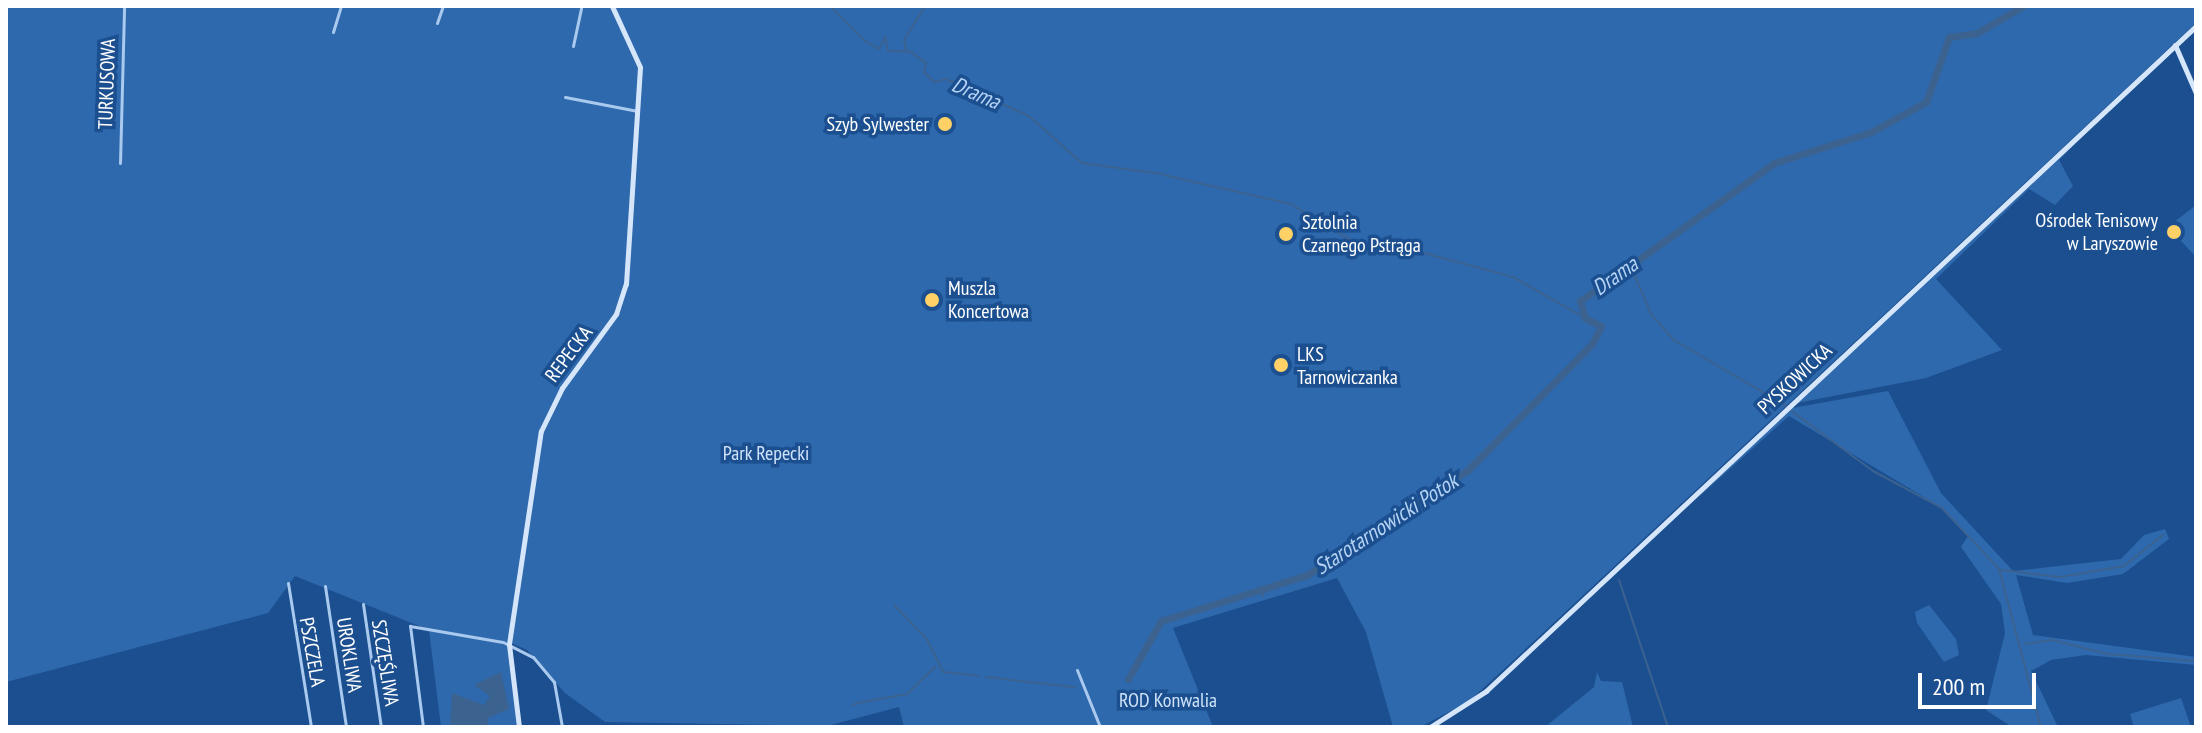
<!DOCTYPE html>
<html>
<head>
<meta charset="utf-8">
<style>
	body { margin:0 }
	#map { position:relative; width:2202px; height:733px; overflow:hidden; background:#1b4f8f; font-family:"PT Sans Narrow",sans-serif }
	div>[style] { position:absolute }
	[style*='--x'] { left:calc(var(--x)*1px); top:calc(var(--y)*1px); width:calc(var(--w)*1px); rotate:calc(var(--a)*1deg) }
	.green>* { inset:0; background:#2e69ad }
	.water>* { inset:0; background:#3c6290 }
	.stream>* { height:2px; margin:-1px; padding:0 1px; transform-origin:1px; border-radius:1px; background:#3c6290 }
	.river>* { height:7px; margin:-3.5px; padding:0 3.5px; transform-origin:3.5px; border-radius:3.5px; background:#3c6290 }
	.street>* { height:3px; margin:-1.5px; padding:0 1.5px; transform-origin:1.5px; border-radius:1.5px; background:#a9c9ee }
	.secondary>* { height:5px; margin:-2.5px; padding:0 2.5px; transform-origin:2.5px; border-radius:2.5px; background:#d6e6fa }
	.dots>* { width:22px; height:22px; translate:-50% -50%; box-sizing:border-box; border:4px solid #1b4f8f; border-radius:50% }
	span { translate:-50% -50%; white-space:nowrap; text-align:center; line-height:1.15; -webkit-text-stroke:7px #1b4f8f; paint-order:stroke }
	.street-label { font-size:20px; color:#fff }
	.poi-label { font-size:20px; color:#fff }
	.right { translate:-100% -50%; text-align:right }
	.left { translate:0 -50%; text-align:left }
	.park-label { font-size:20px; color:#cfe3fa }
	.water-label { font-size:22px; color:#b5d3f5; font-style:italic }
	.frame { position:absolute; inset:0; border:8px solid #fff; pointer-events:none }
	.scale { position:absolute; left:1918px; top:673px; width:118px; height:36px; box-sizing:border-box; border:4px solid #fff; border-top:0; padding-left:10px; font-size:24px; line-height:28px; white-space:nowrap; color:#fff; -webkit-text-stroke:6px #1b4f8f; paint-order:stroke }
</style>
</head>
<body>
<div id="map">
	<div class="green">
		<div style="clip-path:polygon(6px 6px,2196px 6px,2196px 23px,1515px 659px,1468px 702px,1420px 727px,1393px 727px,1366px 632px,1337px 578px,1173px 628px,1213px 727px,904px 727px,899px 707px,827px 726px,605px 722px,565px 693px,527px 650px,507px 641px,518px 727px,441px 727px,429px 630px,295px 576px,268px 613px,6px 682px)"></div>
		<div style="clip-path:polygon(2084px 135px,2059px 160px,2073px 186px,2055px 205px,2029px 189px,1936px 279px,2002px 350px,1926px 378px,1797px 403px)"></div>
		<div style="clip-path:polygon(2196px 205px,2196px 257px,2168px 227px)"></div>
		<div style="clip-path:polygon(1888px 391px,1941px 493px,2013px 571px,2121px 559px,2144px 535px,2165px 529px,2169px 539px,2123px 574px,2067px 583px,2016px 575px,2033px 635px,2196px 657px,2196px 665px,2086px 655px,2051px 660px,2031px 671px,2058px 727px,2012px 727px,1986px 710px,2005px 633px,2001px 604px,1961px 547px,1968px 536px,1942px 508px,1789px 416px,1693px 502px,1792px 408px)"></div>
		<div style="clip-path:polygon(1929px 605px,1956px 639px,1959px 655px,1944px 662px,1917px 623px,1915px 612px)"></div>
		<div style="clip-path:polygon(1597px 672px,1601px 681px,1622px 682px,1633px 727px,1545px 727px,1594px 687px)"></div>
		<div style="clip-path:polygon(2181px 698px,2191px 727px,2134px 727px,2130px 714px)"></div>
	</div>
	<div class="water">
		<div style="clip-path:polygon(501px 672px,509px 709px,488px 718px,488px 727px,450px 727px,452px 693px,484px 705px,490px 696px,474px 685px)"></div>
	</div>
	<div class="stream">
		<div style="--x:826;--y:6;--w:1;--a:0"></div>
		<div style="--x:830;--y:6;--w:49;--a:45"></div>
		<div style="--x:865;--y:41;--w:16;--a:30"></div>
		<div style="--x:879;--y:49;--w:13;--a:-63"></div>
		<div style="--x:885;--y:37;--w:14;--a:78"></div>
		<div style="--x:888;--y:51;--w:23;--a:2"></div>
		<div style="--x:911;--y:52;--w:19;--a:36"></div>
		<div style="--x:926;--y:63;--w:9;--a:103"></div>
		<div style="--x:924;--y:72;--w:14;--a:45"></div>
		<div style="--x:934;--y:82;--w:12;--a:-14"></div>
		<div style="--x:946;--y:79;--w:91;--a:24"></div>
		<div style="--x:1029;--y:116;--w:71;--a:41.6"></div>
		<div style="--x:1082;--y:163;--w:81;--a:7.8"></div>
		<div style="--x:906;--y:50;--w:10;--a:-101"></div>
		<div style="--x:904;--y:40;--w:40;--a:-58"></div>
		<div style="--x:1164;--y:175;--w:130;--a:12.9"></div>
		<div style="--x:1291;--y:204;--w:79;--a:31.1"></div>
		<div style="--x:1359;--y:245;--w:28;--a:-4"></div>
		<div style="--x:1387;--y:243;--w:131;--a:15.1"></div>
		<div style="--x:1513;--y:277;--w:83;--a:29.7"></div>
		<div style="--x:1632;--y:269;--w:49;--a:67.1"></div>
		<div style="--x:1651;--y:314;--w:35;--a:49"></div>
		<div style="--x:1674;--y:340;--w:130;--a:30.5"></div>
		<div style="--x:1790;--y:410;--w:103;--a:36.3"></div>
		<div style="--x:1873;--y:471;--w:78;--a:28.2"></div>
		<div style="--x:1942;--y:508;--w:83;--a:46.9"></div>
		<div style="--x:1999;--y:569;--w:163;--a:75.1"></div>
		<div style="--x:2001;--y:570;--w:59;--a:6.8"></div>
		<div style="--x:2060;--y:577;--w:65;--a:-9.8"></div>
		<div style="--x:2124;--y:566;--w:50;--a:-38.5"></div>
		<div style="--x:1619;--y:580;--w:155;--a:71.6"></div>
		<div style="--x:1262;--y:596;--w:8;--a:-60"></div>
		<div style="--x:894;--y:605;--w:46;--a:45.9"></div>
		<div style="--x:926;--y:638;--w:38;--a:63"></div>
		<div style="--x:943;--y:672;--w:36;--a:6"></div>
		<div style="--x:2025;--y:644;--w:28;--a:-8"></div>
		<div style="--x:2053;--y:640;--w:56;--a:14.5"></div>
		<div style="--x:2107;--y:654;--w:89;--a:4.5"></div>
		<div style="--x:986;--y:677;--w:89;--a:6.5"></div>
		<div style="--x:857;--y:703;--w:51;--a:-10.2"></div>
		<div style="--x:907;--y:694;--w:40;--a:-44"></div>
		<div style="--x:852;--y:705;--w:4;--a:-14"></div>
	</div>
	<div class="river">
		<div style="--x:1128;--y:679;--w:67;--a:-60.4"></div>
		<div style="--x:1161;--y:621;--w:153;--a:-17.5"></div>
		<div style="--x:1307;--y:575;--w:192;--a:-33.1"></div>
		<div style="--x:1468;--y:470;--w:177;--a:-45.5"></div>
		<div style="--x:1592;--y:344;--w:20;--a:-63"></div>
		<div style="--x:1601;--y:326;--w:18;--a:-153"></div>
		<div style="--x:1585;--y:318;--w:18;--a:-106"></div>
		<div style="--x:1580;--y:301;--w:238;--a:-35.4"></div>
		<div style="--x:1774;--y:163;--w:102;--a:-17.7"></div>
		<div style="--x:1871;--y:132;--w:63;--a:-28.6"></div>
		<div style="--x:1926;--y:102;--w:69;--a:-70.5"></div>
		<div style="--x:1949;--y:37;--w:28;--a:-8"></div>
		<div style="--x:1977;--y:33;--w:53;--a:-30.4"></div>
	</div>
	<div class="street">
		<div style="--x:437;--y:23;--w:18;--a:-71"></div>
		<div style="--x:333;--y:32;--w:27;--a:-73"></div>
		<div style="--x:573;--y:46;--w:39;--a:-78"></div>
		<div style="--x:565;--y:97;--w:74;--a:10.9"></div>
		<div style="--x:120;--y:163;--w:157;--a:-88.5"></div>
		<div style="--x:288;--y:583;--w:146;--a:80.9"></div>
		<div style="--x:325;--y:586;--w:143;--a:81.5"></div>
		<div style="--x:363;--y:604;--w:124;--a:81.7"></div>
		<div style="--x:1077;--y:670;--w:61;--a:68"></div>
		<div style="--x:423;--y:727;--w:102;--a:-97.3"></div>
		<div style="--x:410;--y:626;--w:94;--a:9.8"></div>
		<div style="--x:503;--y:642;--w:34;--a:27"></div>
		<div style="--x:533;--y:657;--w:33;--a:50"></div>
		<div style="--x:554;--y:682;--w:46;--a:79.9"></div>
	</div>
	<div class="secondary">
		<div style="--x:2175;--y:45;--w:52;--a:66.4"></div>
		<div style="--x:519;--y:727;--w:84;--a:-96.9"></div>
		<div style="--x:509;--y:644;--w:215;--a:-81.5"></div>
		<div style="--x:541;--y:431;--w:48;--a:-64"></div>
		<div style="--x:562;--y:388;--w:92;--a:-53.9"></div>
		<div style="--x:616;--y:314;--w:32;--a:-72"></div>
		<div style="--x:626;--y:284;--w:217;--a:-86.3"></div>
		<div style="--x:640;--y:67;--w:67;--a:-114.7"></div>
		<div style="--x:1430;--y:727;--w:67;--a:-32.7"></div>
		<div style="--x:1486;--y:691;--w:973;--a:-43.13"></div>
	</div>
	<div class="dots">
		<div style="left:945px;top:124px;background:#ffd166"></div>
		<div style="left:2174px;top:232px;background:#ffd166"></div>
		<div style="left:1286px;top:234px;background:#ffd166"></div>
		<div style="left:932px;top:300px;background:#ffd166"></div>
		<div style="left:1281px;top:365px;background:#ffd166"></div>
	</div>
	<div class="street-label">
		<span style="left:107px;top:84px;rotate:-88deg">TURKUSOWA</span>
		<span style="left:569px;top:354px;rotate:-53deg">REPECKA</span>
		<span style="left:1795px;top:379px;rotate:-43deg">PYSKOWICKA</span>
		<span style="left:312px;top:652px;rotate:80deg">PSZCZELA</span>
		<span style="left:349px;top:655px;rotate:81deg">UROKLIWA</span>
		<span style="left:385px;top:663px;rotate:81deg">SZCZĘŚLIWA</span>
	</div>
	<div class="poi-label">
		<span class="right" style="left:929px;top:124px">Szyb Sylwester</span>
		<span class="right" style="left:2158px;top:232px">Ośrodek Tenisowy<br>w Laryszowie</span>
		<span class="left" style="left:1302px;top:234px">Sztolnia<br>Czarnego Pstrąga</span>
		<span class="left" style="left:948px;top:300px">Muszla<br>Koncertowa</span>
		<span class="left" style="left:1297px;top:366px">LKS<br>Tarnowiczanka</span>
	</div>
	<div class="park-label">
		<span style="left:766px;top:453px">Park Repecki</span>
		<span style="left:1168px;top:700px">ROD Konwalia</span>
	</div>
	<div class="water-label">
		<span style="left:976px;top:93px;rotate:23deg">Drama</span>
		<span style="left:1615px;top:276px;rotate:-35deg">Drama</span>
		<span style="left:1386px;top:524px;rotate:-33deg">Starotarnowicki Potok</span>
	</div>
	<div class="frame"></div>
	<div class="scale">200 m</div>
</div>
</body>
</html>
